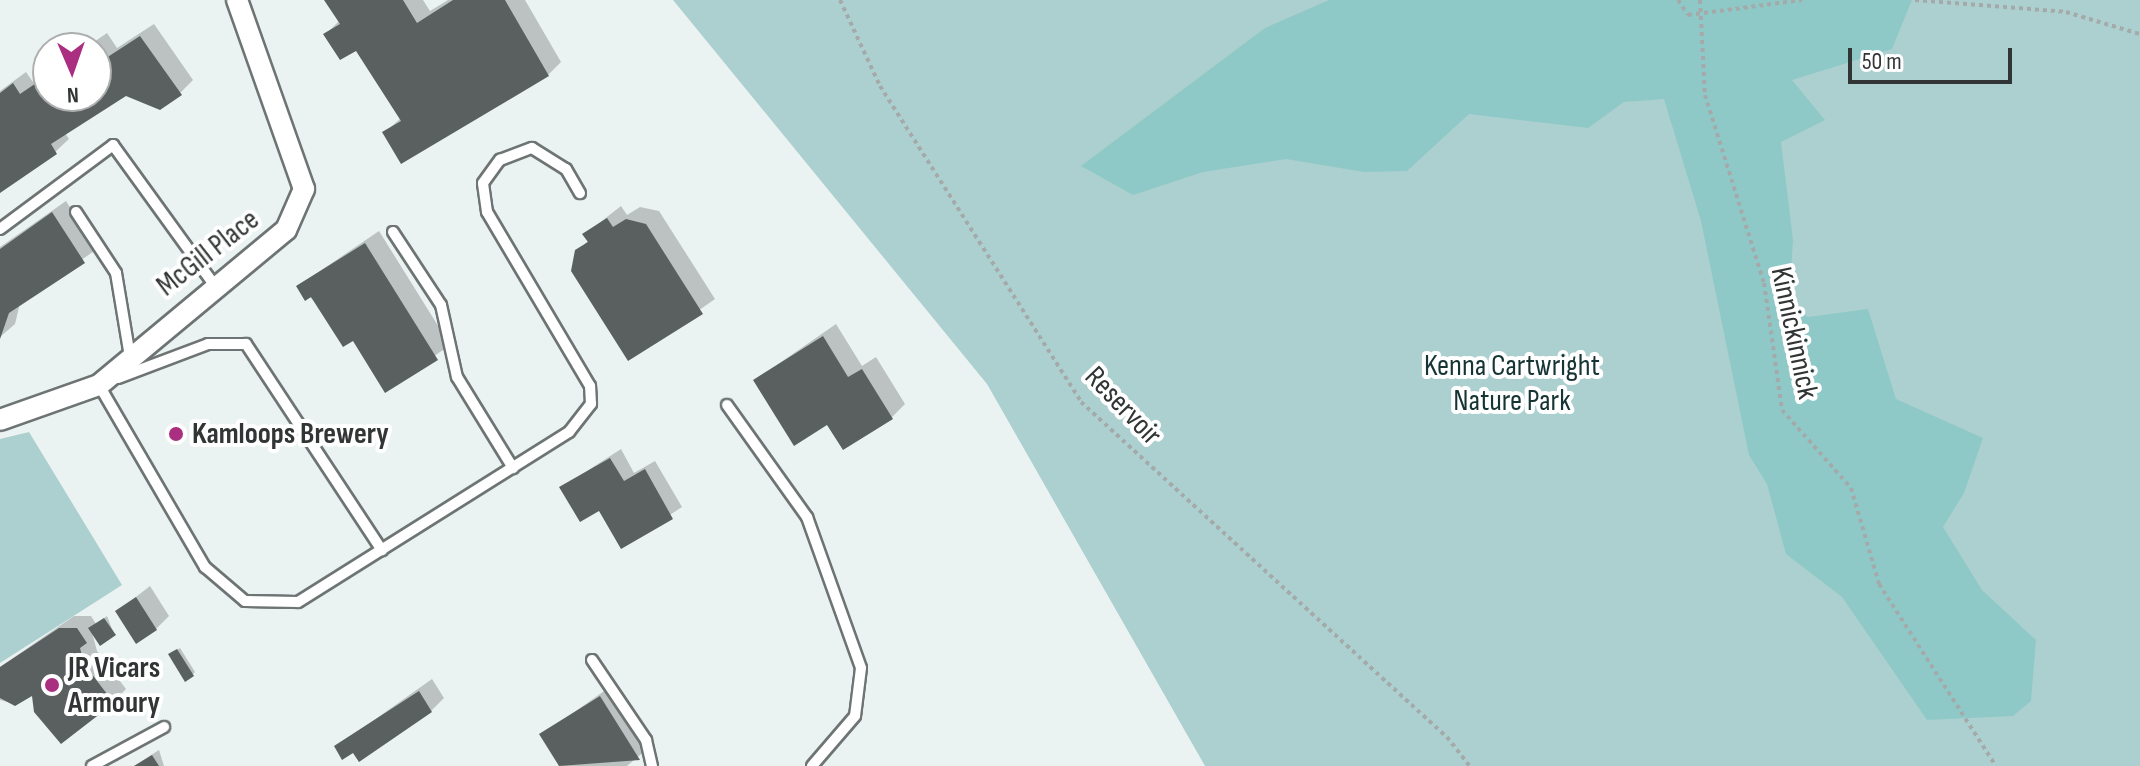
<!DOCTYPE html>
<html>
<head>
<meta charset="utf-8">
<style>
	body { margin:0 }
	#map { position:relative; width:2140px; height:766px; overflow:hidden; background:#ebf2f2; font-family:"Sofia Sans Condensed",sans-serif }
	div>[style] { position:absolute }
	[style*='--x'] { left:calc(var(--x)*1px); top:calc(var(--y)*1px); width:calc(var(--w)*1px); rotate:calc(var(--a)*1deg) }
	.green>* { inset:0; background:#acd0cf }
	.forest>* { inset:0; background:#8ec9c8 }
	.shadow>* { inset:0; background:#0003 }
	.building>* { inset:0; background:#5a6060 }
	.path>* { height:4px; margin-top:-2px; transform-origin:0; background:repeating-linear-gradient(90deg,#a4aaaa 0 4px,transparent 0 8px) }
	.roads { filter:drop-shadow(2px 0 #6e7474) drop-shadow(-2px 0 #6e7474) drop-shadow(0 2px #6e7474) drop-shadow(0 -2px #6e7474) }
	.service>* { height:10px; margin:-5px; padding:0 5px; transform-origin:5px; border-radius:5px; background:#fff }
	.minor>* { height:20px; margin:-10px; padding:0 10px; transform-origin:10px; border-radius:10px; background:#fff }
	.dots>* { width:22px; height:22px; translate:-50% -50%; box-sizing:border-box; border:4px solid #fff; border-radius:50% }
	span { translate:-50% -50%; white-space:nowrap; text-align:center; line-height:1.15; -webkit-text-stroke:8px #fff; paint-order:stroke }
	.street-label { font-size:30px; color:#323535 }
	.park-label { font-size:30px; color:#153433 }
	.poi-label { font-size:30px; color:#323535; font-weight:700 }
	.left { translate:0 -50%; text-align:left }
	.north { position:absolute; left:32px; top:32px; width:80px; height:80px; box-sizing:border-box; background:#fff; border:2px solid #adaeae; border-radius:50%; rotate:178deg; font-size:22px; font-weight:700; line-height:32px; text-align:center; color:#323535 }
	.north::after { content:''; display:block; margin:auto; width:28px; height:36px; background:#aa2f81; clip-path:polygon(50% 0,100% 100%,50% 72%,0 100%) }
	.scale { position:absolute; left:1848px; top:48px; width:164px; height:36px; box-sizing:border-box; border:4px solid #323535; border-top:0; padding-left:10px; font-size:24px; line-height:28px; white-space:nowrap; color:#323535; -webkit-text-stroke:6px #fff; paint-order:stroke }
</style>
</head>
<body>
<div id="map">
	<div class="green">
		<div style="clip-path:polygon(673px 0,2140px 0,2140px 766px,1205px 766px,987px 384px)"></div>
		<div style="clip-path:polygon(29px 432px,122px 585px,0 663px,0 439px)"></div>
	</div>
	<div class="forest">
		<div style="clip-path:polygon(1329px 0,1912px 0,1892px 49px,1792px 80px,1825px 120px,1781px 142px,1793px 240px,1789px 305px,1808px 317px,1868px 309px,1896px 399px,1983px 438px,1964px 493px,1943px 527px,1982px 590px,2036px 640px,2031px 701px,2013px 716px,1927px 720px,1842px 597px,1786px 554px,1767px 484px,1749px 455px,1701px 221px,1664px 99px,1624px 102px,1588px 128px,1469px 114px,1407px 171px,1364px 172px,1286px 159px,1203px 172px,1133px 195px,1081px 166px,1265px 28px)"></div>
	</div>
	<div class="shadow">
		<div style="clip-path:polygon(326px 0,423px 0,430px 11px,448px 0,525px 0,561px 62px,548px 75px,384px 133px,401px 118px,357px 48px,326px 34px,340px 20px)"></div>
		<div style="clip-path:polygon(154px 24px,193px 80px,180px 93px,126px 94px,65px 133px,69px 139px,55px 152px,0 191px,0 91px,26px 72px,33px 82px,48px 73px,48px 96px,96px 96px,96px 48px,85px 48px,107px 33px,117px 48px)"></div>
		<div style="clip-path:polygon(66px 201px,97px 249px,20px 303px,15px 324px,0 337px,0 247px)"></div>
		<div style="clip-path:polygon(621px 206px,627px 215px,640px 207px,659px 211px,715px 299px,629px 359px,577px 251px,589px 240px,585px 234px)"></div>
		<div style="clip-path:polygon(379px 231px,450px 345px,386px 390px,354px 338px,298px 286px)"></div>
		<div style="clip-path:polygon(836px 324px,862px 366px,876px 357px,905px 404px,892px 417px,828px 422px,755px 380px)"></div>
		<div style="clip-path:polygon(621px 449px,634px 473px,655px 461px,682px 507px,622px 546px,600px 509px,562px 487px)"></div>
		<div style="clip-path:polygon(150px 586px,169px 616px,156px 629px,118px 611px)"></div>
		<div style="clip-path:polygon(74px 616px,91px 616px,96px 624px,107px 616px,114px 634px,91px 629px,97px 651px,126px 689px,113px 702px,34px 693px,15px 704px,0 700px,0 667px)"></div>
		<div style="clip-path:polygon(180px 648px,195px 672px,192px 675px,173px 652px)"></div>
		<div style="clip-path:polygon(432px 679px,444px 698px,431px 711px,354px 751px,336px 747px)"></div>
		<div style="clip-path:polygon(614px 684px,652px 745px,627px 766px,562px 766px,542px 735px)"></div>
		<div style="clip-path:polygon(159px 750px,164px 766px,134px 766px)"></div>
	</div>
	<div class="building">
		<div style="clip-path:polygon(324px 0,403px 0,417px 23px,453px 0,505px 0,549px 76px,401px 164px,382px 132px,401px 121px,356px 51px,340px 60px,323px 34px,340px 24px)"></div>
		<div style="clip-path:polygon(140px 36px,182px 95px,160px 110px,126px 96px,51px 144px,57px 154px,0 193px,0 93px,13px 83px,20px 94px,48px 75px,48px 96px,96px 96px,96px 49px,103px 60px)"></div>
		<div style="clip-path:polygon(52px 212px,85px 263px,9px 313px,0 339px,0 249px)"></div>
		<div style="clip-path:polygon(607px 218px,613px 227px,626px 219px,646px 224px,703px 314px,628px 361px,571px 271px,575px 250px,588px 242px,582px 234px)"></div>
		<div style="clip-path:polygon(365px 243px,438px 360px,385px 393px,353px 341px,343px 347px,311px 297px,305px 301px,296px 286px)"></div>
		<div style="clip-path:polygon(823px 336px,848px 377px,862px 369px,893px 419px,843px 450px,827px 425px,794px 446px,753px 380px)"></div>
		<div style="clip-path:polygon(610px 458px,624px 481px,645px 469px,673px 519px,621px 549px,599px 511px,580px 522px,559px 487px)"></div>
		<div style="clip-path:polygon(136px 597px,157px 630px,136px 644px,115px 611px)"></div>
		<div style="clip-path:polygon(104px 618px,116px 635px,100px 646px,88px 628px)"></div>
		<div style="clip-path:polygon(59px 628px,77px 628px,87px 643px,80px 648px,84px 664px,114px 703px,61px 744px,34px 712px,32px 696px,15px 706px,0 698px,0 667px)"></div>
		<div style="clip-path:polygon(177px 649px,194px 676px,185px 682px,168px 654px)"></div>
		<div style="clip-path:polygon(419px 691px,432px 712px,359px 762px,353px 753px,342px 760px,334px 746px)"></div>
		<div style="clip-path:polygon(600px 696px,640px 760px,559px 766px,539px 734px)"></div>
		<div style="clip-path:polygon(152px 755px,159px 766px,134px 766px)"></div>
	</div>
	<div class="path">
		<div style="--x:840;--y:0;--w:95;--a:65.1"></div>
		<div style="--x:880;--y:86;--w:375;--a:57.5"></div>
		<div style="--x:1081;--y:402;--w:496;--a:42.5"></div>
		<div style="--x:1447;--y:737;--w:37;--a:52"></div>
		<div style="--x:1678;--y:0;--w:18;--a:56"></div>
		<div style="--x:1688;--y:15;--w:115;--a:-7.5"></div>
		<div style="--x:1700;--y:0;--w:95;--a:87"></div>
		<div style="--x:1705;--y:95;--w:197;--a:72.6"></div>
		<div style="--x:1764;--y:283;--w:128;--a:81.9"></div>
		<div style="--x:1782;--y:410;--w:104;--a:48.5"></div>
		<div style="--x:1851;--y:488;--w:100;--a:73.7"></div>
		<div style="--x:1879;--y:584;--w:216;--a:57.3"></div>
		<div style="--x:1915;--y:0;--w:151;--a:4.5"></div>
		<div style="--x:2066;--y:12;--w:77;--a:16.6"></div>
	</div>
	<div class="roads">
		<div class="service">
			<div style="--x:76;--y:212;--w:73;--a:56.7"></div>
			<div style="--x:116;--y:273;--w:85;--a:80.5"></div>
			<div style="--x:0;--y:229;--w:141;--a:-36.6"></div>
			<div style="--x:113;--y:145;--w:174;--a:54.1"></div>
			<div style="--x:393;--y:232;--w:87;--a:56.7"></div>
			<div style="--x:441;--y:305;--w:74;--a:77.5"></div>
			<div style="--x:457;--y:377;--w:107;--a:58.4"></div>
			<div style="--x:118;--y:378;--w:96;--a:-20.7"></div>
			<div style="--x:208;--y:344;--w:38;--a:0"></div>
			<div style="--x:246;--y:344;--w:247;--a:56.6"></div>
			<div style="--x:99;--y:385;--w:211;--a:59.8"></div>
			<div style="--x:205;--y:567;--w:52;--a:40.4"></div>
			<div style="--x:245;--y:601;--w:53;--a:1.1"></div>
			<div style="--x:298;--y:602;--w:320;--a:-32.1"></div>
			<div style="--x:569;--y:432;--w:36;--a:-52"></div>
			<div style="--x:591;--y:404;--w:18;--a:-93"></div>
			<div style="--x:590;--y:386;--w:202;--a:-120.6"></div>
			<div style="--x:487;--y:212;--w:29;--a:-98"></div>
			<div style="--x:483;--y:183;--w:29;--a:-54"></div>
			<div style="--x:500;--y:160;--w:34;--a:-21"></div>
			<div style="--x:532;--y:148;--w:40;--a:32"></div>
			<div style="--x:566;--y:169;--w:28;--a:60"></div>
			<div style="--x:727;--y:405;--w:138;--a:54.5"></div>
			<div style="--x:807;--y:517;--w:160;--a:70.3"></div>
			<div style="--x:861;--y:668;--w:48;--a:97.1"></div>
			<div style="--x:855;--y:716;--w:66;--a:130.7"></div>
			<div style="--x:592;--y:660;--w:97;--a:56"></div>
			<div style="--x:646;--y:740;--w:27;--a:77"></div>
			<div style="--x:92;--y:766;--w:82;--a:-28.4"></div>
		</div>
		<div class="minor">
			<div style="--x:0;--y:420;--w:105;--a:-19.5"></div>
			<div style="--x:99;--y:385;--w:243;--a:-39.7"></div>
			<div style="--x:286;--y:230;--w:45;--a:-66.3"></div>
			<div style="--x:304;--y:189;--w:201;--a:-109.5"></div>
		</div>
	</div>
	<div class="dots">
		<div style="left:176px;top:434px;background:#aa2f81"></div>
		<div style="left:52px;top:685px;background:#aa2f81"></div>
	</div>
	<div class="street-label">
		<span style="left:208px;top:253px;rotate:-38deg">McGill Place</span>
		<span style="left:1794px;top:333px;rotate:78deg">Kinnickinnick</span>
		<span style="left:1123px;top:406px;rotate:46deg">Reservoir</span>
	</div>
	<div class="park-label">
		<span style="left:1512px;top:383px">Kenna Cartwright<br>Nature Park</span>
	</div>
	<div class="poi-label">
		<span class="left" style="left:192px;top:434px">Kamloops Brewery</span>
		<span class="left" style="left:68px;top:685px">JR Vicars<br>Armoury</span>
	</div>
	<div class="north">N</div>
	<div class="scale">50 m</div>
</div>
</body>
</html>
